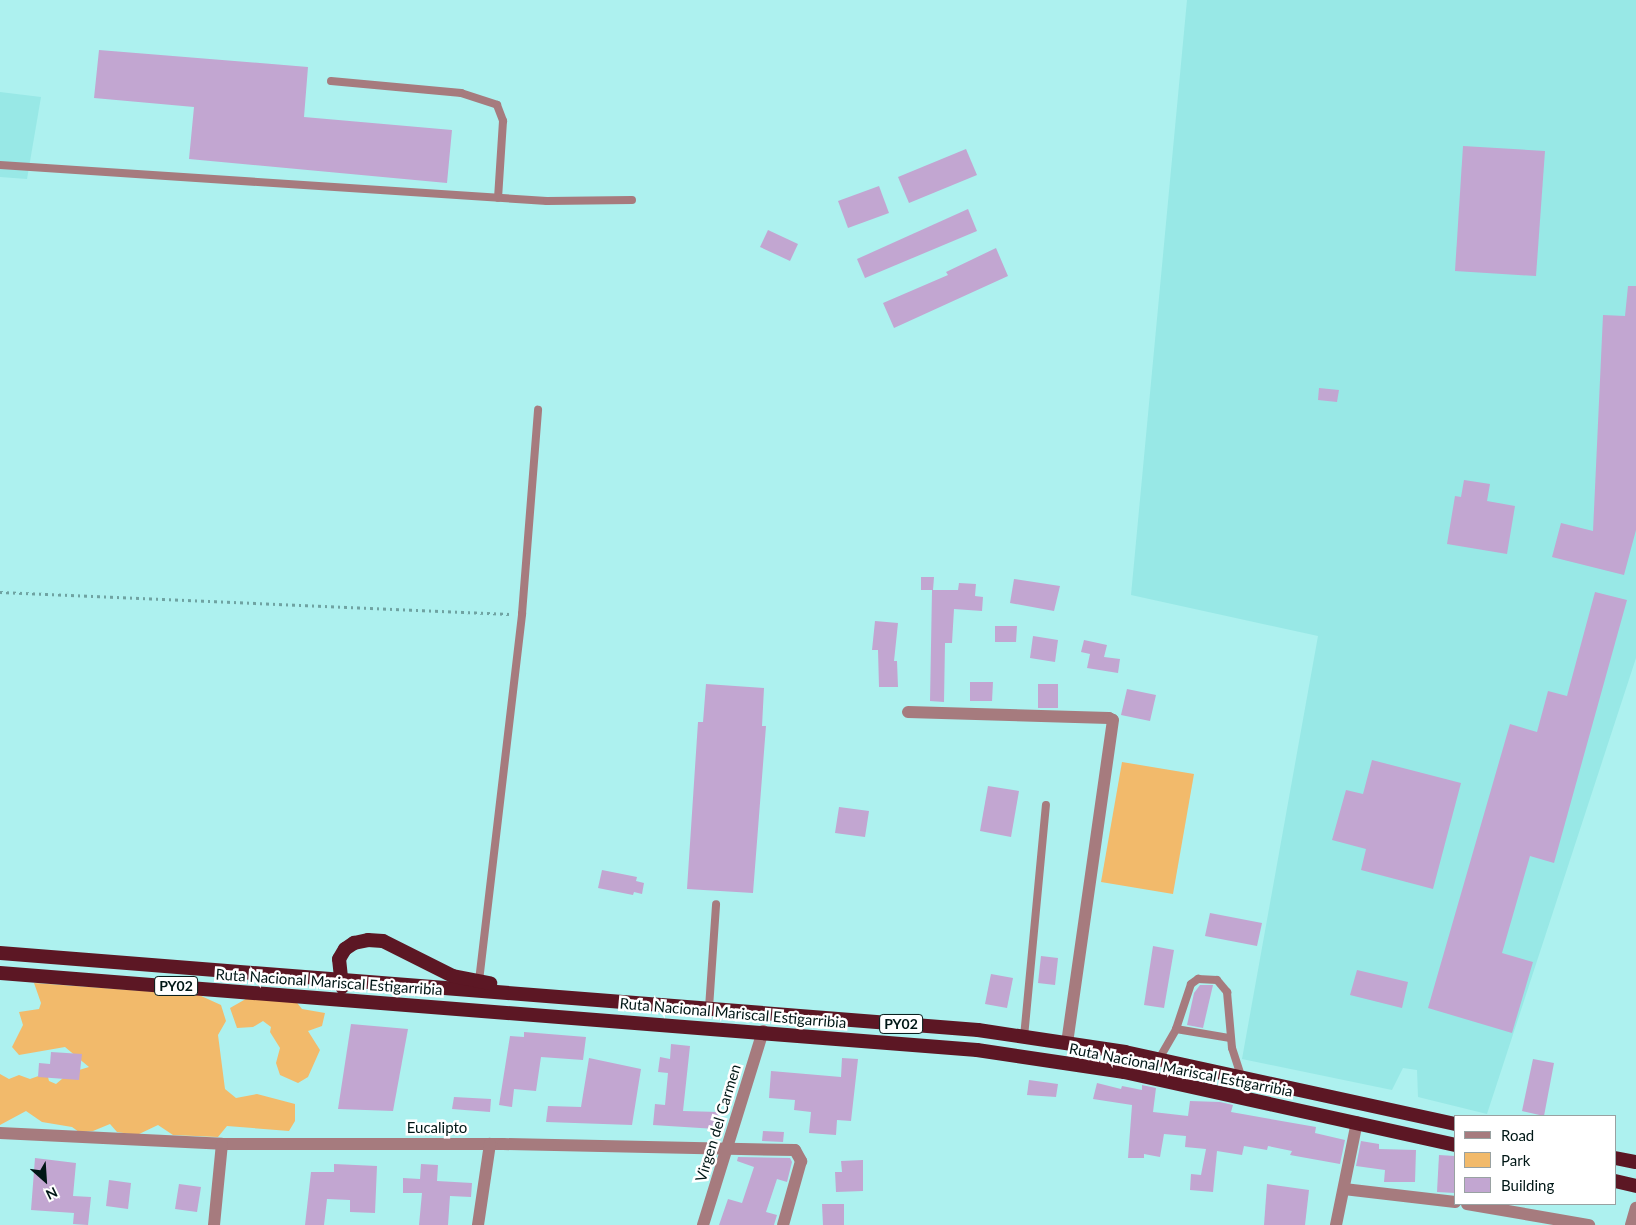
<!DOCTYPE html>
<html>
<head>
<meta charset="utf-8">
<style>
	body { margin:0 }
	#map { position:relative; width:1636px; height:1225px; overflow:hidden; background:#adf1ef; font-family:Lato,sans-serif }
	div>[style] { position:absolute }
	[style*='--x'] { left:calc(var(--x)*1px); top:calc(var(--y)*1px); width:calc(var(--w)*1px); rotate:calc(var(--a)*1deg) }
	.built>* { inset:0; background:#98e8e6 }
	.green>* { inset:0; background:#f2ba6b }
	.building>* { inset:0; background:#c2a6d1 }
	.path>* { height:2.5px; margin-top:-1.25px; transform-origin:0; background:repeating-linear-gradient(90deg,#6fa3a2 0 2.5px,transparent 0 6.5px) }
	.service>* { height:8px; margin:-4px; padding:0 4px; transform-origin:4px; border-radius:4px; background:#a67b7e }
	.minor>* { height:12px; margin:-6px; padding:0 6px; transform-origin:6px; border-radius:6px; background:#a67b7e }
	.trunk>* { height:14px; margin:-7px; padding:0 7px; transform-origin:7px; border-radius:7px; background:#5c1724 }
	span { translate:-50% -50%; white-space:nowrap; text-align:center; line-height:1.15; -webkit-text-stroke:5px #fff; paint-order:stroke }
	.shield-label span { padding:1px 4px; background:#fff; border:1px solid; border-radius:4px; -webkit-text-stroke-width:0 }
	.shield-label { font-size:14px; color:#001716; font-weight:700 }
	.street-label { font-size:15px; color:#001716 }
	.legend { position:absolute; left:1454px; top:1115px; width:162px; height:90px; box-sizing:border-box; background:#fff; border:1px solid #99a2a2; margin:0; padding:6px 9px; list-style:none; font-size:15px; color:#001716 }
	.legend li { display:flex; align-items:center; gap:10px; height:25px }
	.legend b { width:25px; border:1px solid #99a2a2 }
	.north { position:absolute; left:20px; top:1155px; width:50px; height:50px; -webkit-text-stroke:4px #fff; paint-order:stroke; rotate:154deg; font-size:14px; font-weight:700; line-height:20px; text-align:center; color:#001716 }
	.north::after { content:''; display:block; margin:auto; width:18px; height:22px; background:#001716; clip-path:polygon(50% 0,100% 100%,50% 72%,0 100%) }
</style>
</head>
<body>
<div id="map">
	<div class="built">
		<div style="clip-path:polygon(1187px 0,1636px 0,1636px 658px,1487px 1114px,1418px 1097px,1417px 1070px,1403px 1068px,1392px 1090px,1242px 1059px,1318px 636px,1131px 595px)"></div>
		<div style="clip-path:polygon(0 92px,41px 97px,27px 179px,0 177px)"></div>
	</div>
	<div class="green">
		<div style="clip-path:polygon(1122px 762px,1194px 774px,1173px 894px,1101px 882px)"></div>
		<div style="clip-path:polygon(34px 983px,199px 995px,221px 1005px,226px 1021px,218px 1035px,225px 1089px,236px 1098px,257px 1094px,295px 1104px,295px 1121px,289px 1131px,227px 1126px,218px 1137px,173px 1135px,158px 1125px,137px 1135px,117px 1132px,110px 1124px,93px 1131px,79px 1132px,72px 1127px,42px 1122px,26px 1111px,0 1125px,0 1074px,9px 1079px,19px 1075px,30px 1079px,47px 1073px,49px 1081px,56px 1084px,69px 1073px,89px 1067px,65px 1047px,19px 1055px,12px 1047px,23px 1025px,19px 1012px,39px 1009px,41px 1003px)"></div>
		<div style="clip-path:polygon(251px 996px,294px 999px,302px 1009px,325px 1013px,322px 1026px,308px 1031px,320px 1050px,308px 1077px,298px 1083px,280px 1075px,276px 1063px,280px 1048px,270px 1032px,271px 1027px,263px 1021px,253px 1027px,237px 1028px,230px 1008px)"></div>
	</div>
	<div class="building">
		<div style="clip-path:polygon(99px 50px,308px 67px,304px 117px,452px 130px,447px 183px,189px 159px,194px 107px,94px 98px)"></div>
		<div style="clip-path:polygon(1463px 146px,1545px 151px,1536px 276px,1455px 271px)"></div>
		<div style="clip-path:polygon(966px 149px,977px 175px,909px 203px,898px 177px)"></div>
		<div style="clip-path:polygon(879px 186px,889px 213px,848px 228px,838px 201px)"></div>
		<div style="clip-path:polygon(968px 209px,977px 231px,865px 278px,857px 259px)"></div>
		<div style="clip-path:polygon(768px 230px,798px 244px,790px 261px,760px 247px)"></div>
		<div style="clip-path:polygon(996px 248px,1008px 276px,894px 328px,883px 303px,948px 275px,946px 272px)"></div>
		<div style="clip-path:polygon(1628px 286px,1636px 286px,1636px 530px,1624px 575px,1552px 557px,1561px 523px,1593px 531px,1603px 315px,1625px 316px)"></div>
		<div style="clip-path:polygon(1319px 388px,1339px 390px,1337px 402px,1318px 400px)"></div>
		<div style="clip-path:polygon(1464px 480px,1490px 484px,1487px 501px,1515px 506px,1507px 554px,1447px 544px,1455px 496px,1461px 497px)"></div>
		<div style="clip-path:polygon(921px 577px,934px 577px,933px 590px,921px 590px)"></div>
		<div style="clip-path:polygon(1014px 579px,1060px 586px,1054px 611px,1010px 603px)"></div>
		<div style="clip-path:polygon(959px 583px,976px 584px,975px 596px,983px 597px,982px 611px,954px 609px,952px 643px,945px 643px,944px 702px,930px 701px,932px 590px,958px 590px)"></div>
		<div style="clip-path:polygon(1595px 592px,1627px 600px,1554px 863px,1530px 856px,1502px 953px,1533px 962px,1512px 1033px,1428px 1008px,1510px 724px,1537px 732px,1548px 691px,1567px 696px)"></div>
		<div style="clip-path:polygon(875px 621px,898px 623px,894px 661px,897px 661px,898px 687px,879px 687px,878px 650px,872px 650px)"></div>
		<div style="clip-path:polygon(995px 626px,1017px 626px,1016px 642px,995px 642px)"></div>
		<div style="clip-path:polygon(1033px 636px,1058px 640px,1055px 662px,1030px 658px)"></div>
		<div style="clip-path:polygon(1084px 640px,1107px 645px,1104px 657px,1120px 659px,1118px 673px,1087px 668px,1090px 654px,1081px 652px)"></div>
		<div style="clip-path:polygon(970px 682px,993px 682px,992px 701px,970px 701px)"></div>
		<div style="clip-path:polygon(706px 684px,764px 688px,762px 726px,766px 726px,753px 893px,687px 889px,698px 722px,703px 722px)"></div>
		<div style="clip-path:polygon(1038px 684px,1058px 684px,1058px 708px,1038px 708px)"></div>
		<div style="clip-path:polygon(1127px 689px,1156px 695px,1150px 721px,1121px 715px)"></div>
		<div style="clip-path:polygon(1372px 760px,1461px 783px,1433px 889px,1361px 870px,1366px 849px,1332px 840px,1346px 790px,1363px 794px)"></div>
		<div style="clip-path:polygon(988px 786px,1019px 791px,1011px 837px,980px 831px)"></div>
		<div style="clip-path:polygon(839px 807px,869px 811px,865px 837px,835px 833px)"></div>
		<div style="clip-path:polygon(602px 870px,637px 877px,636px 881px,644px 883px,642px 894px,634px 892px,633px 895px,598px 888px)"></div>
		<div style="clip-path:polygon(1210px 913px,1262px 923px,1257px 946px,1205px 936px)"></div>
		<div style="clip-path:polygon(1153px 946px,1174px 950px,1164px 1008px,1144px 1005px)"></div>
		<div style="clip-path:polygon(1041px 956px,1058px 958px,1055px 985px,1038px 983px)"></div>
		<div style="clip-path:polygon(1357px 970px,1408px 982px,1402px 1008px,1350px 995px)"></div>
		<div style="clip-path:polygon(991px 974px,1013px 978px,1007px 1008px,985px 1004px)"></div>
		<div style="clip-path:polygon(1200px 985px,1213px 985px,1203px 1028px,1187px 1025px,1194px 993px)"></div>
		<div style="clip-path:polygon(351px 1024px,408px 1029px,393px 1111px,338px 1109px)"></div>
		<div style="clip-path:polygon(524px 1032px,586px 1037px,583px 1060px,541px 1057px,536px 1091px,514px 1089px,512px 1107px,499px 1105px,510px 1036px,524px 1037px)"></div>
		<div style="clip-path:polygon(671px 1044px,690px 1046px,683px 1111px,719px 1112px,716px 1129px,653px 1125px,655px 1104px,665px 1105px,668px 1073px,658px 1072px,660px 1057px,670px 1059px)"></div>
		<div style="clip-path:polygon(51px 1052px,82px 1054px,79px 1080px,38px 1077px,39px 1063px,50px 1064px)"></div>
		<div style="clip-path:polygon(589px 1058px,641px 1069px,632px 1125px,546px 1122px,548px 1106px,581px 1107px)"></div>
		<div style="clip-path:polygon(842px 1058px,858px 1059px,851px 1121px,837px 1120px,836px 1135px,809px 1133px,811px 1112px,794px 1110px,795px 1100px,769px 1098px,771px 1071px,841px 1077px)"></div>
		<div style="clip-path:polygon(1533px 1059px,1554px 1063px,1544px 1116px,1522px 1111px)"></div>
		<div style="clip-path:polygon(1029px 1080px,1058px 1084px,1056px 1097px,1027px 1095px)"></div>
		<div style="clip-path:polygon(1097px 1083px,1121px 1089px,1122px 1086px,1142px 1090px,1142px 1085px,1156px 1088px,1153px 1112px,1188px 1116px,1190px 1101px,1220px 1102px,1233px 1105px,1231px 1112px,1316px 1127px,1315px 1133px,1345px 1140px,1340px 1164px,1290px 1155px,1292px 1151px,1268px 1146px,1267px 1150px,1244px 1146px,1242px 1155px,1217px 1151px,1213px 1192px,1190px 1190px,1191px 1174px,1201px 1175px,1206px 1149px,1185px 1147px,1186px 1136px,1164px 1134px,1160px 1157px,1144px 1154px,1144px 1158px,1128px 1158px,1132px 1105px,1093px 1099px)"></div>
		<div style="clip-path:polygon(454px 1097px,491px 1099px,490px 1112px,452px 1109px)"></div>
		<div style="clip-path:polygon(763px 1131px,784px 1132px,783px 1142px,762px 1141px)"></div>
		<div style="clip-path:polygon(1361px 1141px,1379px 1144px,1379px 1149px,1416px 1150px,1415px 1182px,1384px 1182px,1385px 1170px,1356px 1166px)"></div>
		<div style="clip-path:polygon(1439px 1155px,1455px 1156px,1455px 1193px,1437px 1192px)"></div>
		<div style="clip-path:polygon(738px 1157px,790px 1158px,792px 1162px,787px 1182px,777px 1179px,766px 1212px,777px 1215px,774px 1225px,719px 1225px,728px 1199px,742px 1203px,754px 1167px,737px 1161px)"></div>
		<div style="clip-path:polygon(35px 1158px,76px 1163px,73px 1196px,91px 1197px,88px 1225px,73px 1224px,74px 1213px,31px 1210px)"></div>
		<div style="clip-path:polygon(863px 1160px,863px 1191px,836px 1192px,835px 1172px,842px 1172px,841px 1161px)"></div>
		<div style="clip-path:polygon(334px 1164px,377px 1166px,375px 1213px,350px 1212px,350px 1200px,327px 1199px,324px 1225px,305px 1225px,311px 1172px,334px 1172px)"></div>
		<div style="clip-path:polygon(421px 1164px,438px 1165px,437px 1181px,472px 1183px,471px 1197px,450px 1196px,448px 1225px,419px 1225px,422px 1193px,403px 1193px,403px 1178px,420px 1179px)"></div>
		<div style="clip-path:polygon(109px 1180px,131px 1183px,128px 1209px,106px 1206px)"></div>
		<div style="clip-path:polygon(179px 1184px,201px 1187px,197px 1212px,175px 1209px)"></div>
		<div style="clip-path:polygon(1267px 1184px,1309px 1190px,1305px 1225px,1264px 1225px)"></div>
		<div style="clip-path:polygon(822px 1204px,844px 1204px,844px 1225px,823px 1225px)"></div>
	</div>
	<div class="path">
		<div style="--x:0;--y:592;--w:513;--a:2.46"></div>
	</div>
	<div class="service">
		<div style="--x:331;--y:81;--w:131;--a:5.3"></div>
		<div style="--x:461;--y:93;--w:38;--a:18"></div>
		<div style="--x:497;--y:105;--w:17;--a:69"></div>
		<div style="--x:503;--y:121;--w:77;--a:93.7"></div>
		<div style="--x:0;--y:165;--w:548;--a:3.77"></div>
		<div style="--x:547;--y:201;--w:85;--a:-0.7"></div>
		<div style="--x:479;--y:981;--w:370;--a:-83.3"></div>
		<div style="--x:522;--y:614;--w:205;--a:-85.5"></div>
		<div style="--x:709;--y:1008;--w:104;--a:-86.1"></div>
		<div style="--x:1176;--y:1029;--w:55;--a:9.5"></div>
		<div style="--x:1024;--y:1037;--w:233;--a:-84.6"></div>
		<div style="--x:1159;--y:1059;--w:34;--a:-60"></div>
		<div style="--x:1176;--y:1029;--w:47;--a:-71.6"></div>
		<div style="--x:1191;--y:984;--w:9;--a:-36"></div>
		<div style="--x:1198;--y:979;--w:19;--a:3"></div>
		<div style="--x:1217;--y:980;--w:16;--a:50"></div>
		<div style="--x:1227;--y:992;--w:56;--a:84.9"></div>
		<div style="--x:1232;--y:1048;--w:32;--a:72"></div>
	</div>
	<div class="minor">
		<div style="--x:908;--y:712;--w:201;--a:1.7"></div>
		<div style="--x:1109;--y:718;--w:4;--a:27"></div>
		<div style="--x:1113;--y:720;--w:326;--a:98.1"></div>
		<div style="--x:0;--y:1133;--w:222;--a:2.8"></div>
		<div style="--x:222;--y:1144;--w:281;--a:0"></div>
		<div style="--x:503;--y:1144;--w:292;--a:1.2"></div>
		<div style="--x:795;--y:1150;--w:13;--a:61"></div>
		<div style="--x:801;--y:1161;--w:66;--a:105.7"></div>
		<div style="--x:1344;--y:1189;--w:112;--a:6.7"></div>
		<div style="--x:1467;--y:1204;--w:124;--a:9.8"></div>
		<div style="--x:214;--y:1225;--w:81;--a:-84.4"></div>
		<div style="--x:478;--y:1225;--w:82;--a:-81.6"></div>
		<div style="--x:703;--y:1225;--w:203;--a:-72.8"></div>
		<div style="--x:1336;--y:1225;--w:105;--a:-78.5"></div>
		<div style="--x:1631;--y:1225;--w:18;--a:-74"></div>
	</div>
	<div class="trunk">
		<div style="--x:0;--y:953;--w:981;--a:4.5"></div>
		<div style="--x:978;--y:1030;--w:149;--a:8.5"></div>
		<div style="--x:1125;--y:1052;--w:338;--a:12.3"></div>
		<div style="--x:0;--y:973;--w:980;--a:4.51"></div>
		<div style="--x:977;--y:1050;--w:149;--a:8.5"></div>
		<div style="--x:1124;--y:1072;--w:339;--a:12.4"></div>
		<div style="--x:342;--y:987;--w:28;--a:-96"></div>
		<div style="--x:339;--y:959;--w:12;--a:-59"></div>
		<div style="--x:345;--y:949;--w:11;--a:-34"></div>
		<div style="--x:354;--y:943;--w:14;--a:-12"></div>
		<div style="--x:368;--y:940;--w:15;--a:4"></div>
		<div style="--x:383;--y:941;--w:78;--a:26.6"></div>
		<div style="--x:453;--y:976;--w:38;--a:11"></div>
		<div style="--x:1615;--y:1158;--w:21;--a:11"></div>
		<div style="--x:1615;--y:1181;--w:22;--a:13"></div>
	</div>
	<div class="shield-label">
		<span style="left:176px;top:986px">PY02</span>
		<span style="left:901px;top:1024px">PY02</span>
	</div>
	<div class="street-label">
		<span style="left:329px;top:982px;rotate:4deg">Ruta Nacional Mariscal Estigarribia</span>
		<span style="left:733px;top:1013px;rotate:5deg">Ruta Nacional Mariscal Estigarribia</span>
		<span style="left:1181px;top:1070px;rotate:11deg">Ruta Nacional Mariscal Estigarribia</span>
		<span style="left:718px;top:1123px;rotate:-73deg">Virgen del Carmen</span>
		<span style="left:437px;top:1128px">Eucalipto</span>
	</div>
	<ul class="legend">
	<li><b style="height:6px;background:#a67b7e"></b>Road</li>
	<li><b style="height:14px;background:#f2ba6b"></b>Park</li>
	<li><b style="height:14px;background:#c2a6d1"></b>Building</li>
	</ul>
	<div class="north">N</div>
</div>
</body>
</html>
